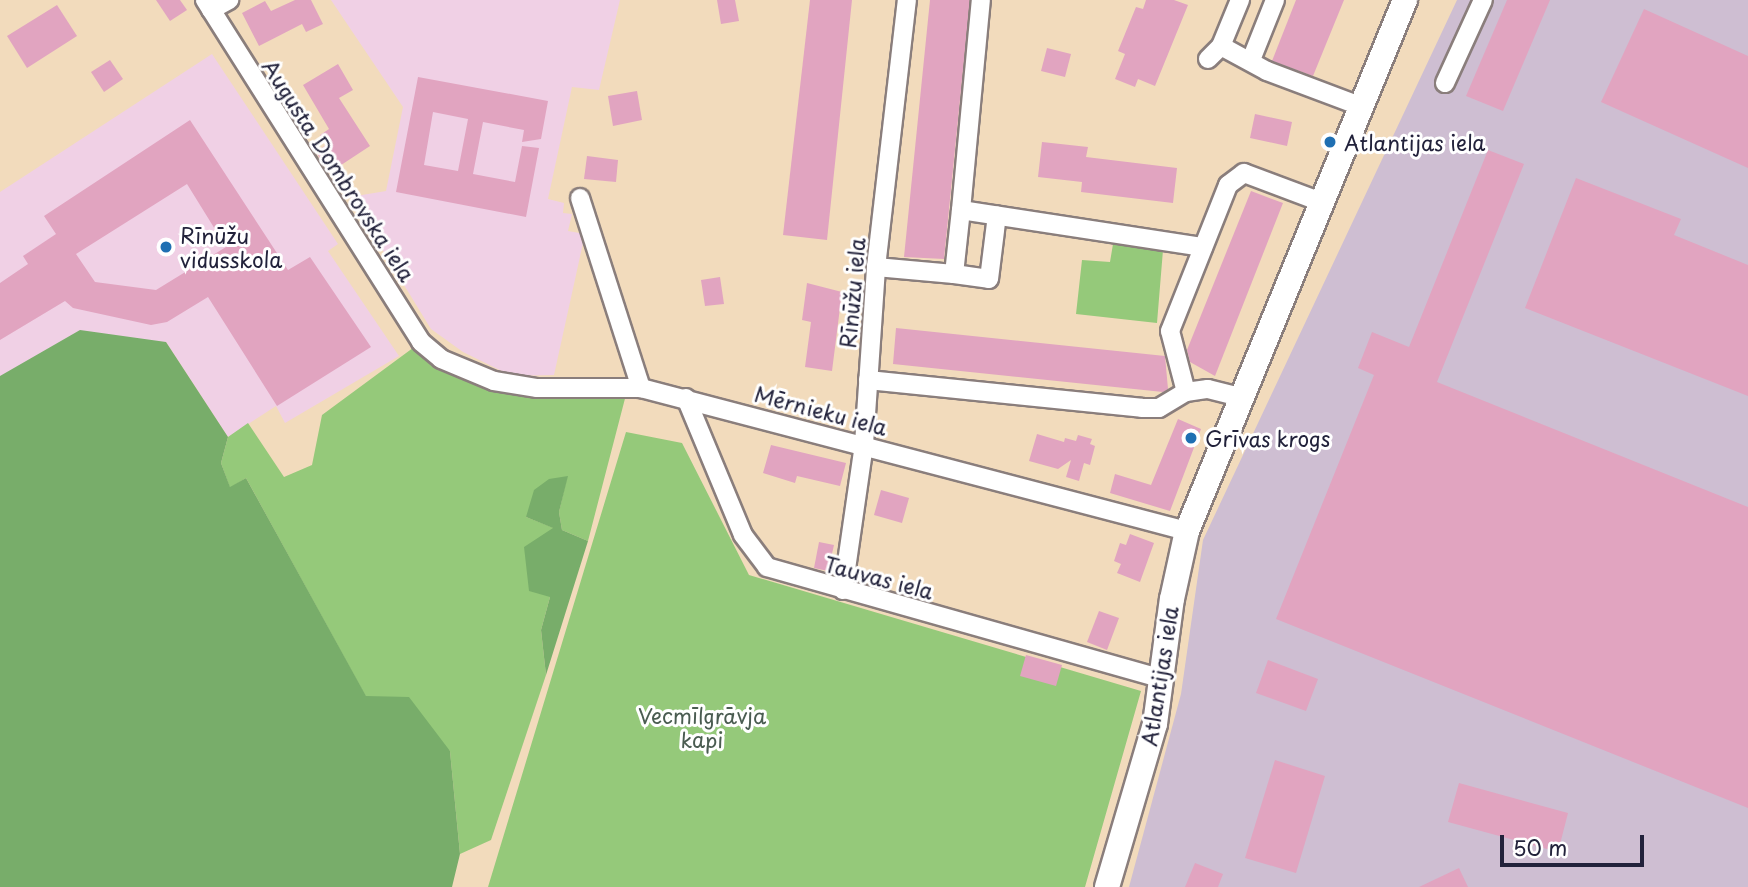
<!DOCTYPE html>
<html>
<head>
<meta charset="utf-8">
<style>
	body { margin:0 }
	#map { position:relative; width:1748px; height:887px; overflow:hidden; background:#f2dbbc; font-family:"Playpen Sans",sans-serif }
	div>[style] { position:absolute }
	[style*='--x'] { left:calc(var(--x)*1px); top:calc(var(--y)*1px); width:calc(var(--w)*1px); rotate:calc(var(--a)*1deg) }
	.built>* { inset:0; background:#f0d0e5 }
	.industrial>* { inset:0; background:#cebed2 }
	.green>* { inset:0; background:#95c97a }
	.forest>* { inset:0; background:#78ad6a }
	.building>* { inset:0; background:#e1a4c0 }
	.roads { filter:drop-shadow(2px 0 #8a7e7c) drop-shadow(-2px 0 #8a7e7c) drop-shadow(0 2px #8a7e7c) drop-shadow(0 -2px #8a7e7c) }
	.street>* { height:18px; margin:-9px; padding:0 9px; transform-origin:9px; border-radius:9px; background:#fff }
	.secondary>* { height:24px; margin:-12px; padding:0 12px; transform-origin:12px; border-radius:12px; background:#fff }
	.dots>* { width:19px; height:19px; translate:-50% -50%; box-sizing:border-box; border:4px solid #fff; border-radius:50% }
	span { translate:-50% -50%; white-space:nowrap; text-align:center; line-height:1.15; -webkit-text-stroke:6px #fff; paint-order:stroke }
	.poi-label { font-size:21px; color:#22223b }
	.left { translate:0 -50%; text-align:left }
	.street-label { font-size:21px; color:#22223b }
	.park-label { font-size:21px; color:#4a5c51 }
	.scale { position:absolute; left:1500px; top:835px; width:144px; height:32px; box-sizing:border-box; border:4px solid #22223b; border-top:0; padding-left:9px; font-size:21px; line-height:24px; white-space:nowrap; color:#22223b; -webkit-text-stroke:5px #fff; paint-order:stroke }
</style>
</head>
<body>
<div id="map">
	<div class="built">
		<div style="clip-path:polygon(331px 0,620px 0,599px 90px,572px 87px,548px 199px,564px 203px,563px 213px,572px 214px,568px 231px,585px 234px,554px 375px,512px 376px,463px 352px,431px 329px,350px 197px,386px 191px,403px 107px)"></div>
		<div style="clip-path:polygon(212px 54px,338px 244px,328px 251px,399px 356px,285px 423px,276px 406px,228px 437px,166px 342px,0 376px,0 192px)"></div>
	</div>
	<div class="industrial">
		<div style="clip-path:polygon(1457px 0,1748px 0,1748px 887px,1129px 887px,1181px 694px,1203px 540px)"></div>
	</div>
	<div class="green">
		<div style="clip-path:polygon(1113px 244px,1163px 250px,1157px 323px,1076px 314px,1082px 260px,1110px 262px)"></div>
		<div style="clip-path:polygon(421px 342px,494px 381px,628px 387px,588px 541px,562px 530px,559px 512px,567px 477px,526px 517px,554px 528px,550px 597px,541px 630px,546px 675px,491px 840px,460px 854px,450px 751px,366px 697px,246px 478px,230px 488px,221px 463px,228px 437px,248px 423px,284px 477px,312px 465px,322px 415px)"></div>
		<div style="clip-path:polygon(626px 432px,682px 443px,749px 575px,1141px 691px,1085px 887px,488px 887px)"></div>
	</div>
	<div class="forest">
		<div style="clip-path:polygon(80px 330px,166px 342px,228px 437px,221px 463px,230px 487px,246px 478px,366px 696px,409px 697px,450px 751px,460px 854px,452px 887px,0 887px,0 376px)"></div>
		<div style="clip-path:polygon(568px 476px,559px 512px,562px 530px,588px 541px,546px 675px,541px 630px,550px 597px,529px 591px,524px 547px,553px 528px,526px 517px,534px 490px,549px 479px)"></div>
	</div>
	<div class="building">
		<div style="clip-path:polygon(156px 0,180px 0,187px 10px,170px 21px)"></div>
		<div style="clip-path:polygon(295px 0,311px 0,323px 24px,306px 32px,302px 24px,259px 46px,242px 13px,265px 1px,271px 11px)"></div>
		<div style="clip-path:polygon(717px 0,735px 0,739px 21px,721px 24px)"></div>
		<div style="clip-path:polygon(810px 0,852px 0,827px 240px,783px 235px)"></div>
		<div style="clip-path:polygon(930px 0,970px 0,944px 259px,904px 257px)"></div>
		<div style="clip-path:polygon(1146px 0,1174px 0,1188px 5px,1155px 86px,1138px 79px,1135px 87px,1115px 79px,1125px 54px,1118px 51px,1136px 7px,1143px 9px)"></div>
		<div style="clip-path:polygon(1296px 0,1344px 0,1313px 76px,1272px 61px)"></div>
		<div style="clip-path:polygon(1507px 0,1550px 0,1503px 111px,1466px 96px)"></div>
		<div style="clip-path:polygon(57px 5px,77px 36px,27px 68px,7px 36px)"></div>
		<div style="clip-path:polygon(1644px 9px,1748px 56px,1748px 168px,1601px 102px)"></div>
		<div style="clip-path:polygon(1047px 48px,1071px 54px,1065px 77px,1041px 71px)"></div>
		<div style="clip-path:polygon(110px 60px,123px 79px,104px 92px,91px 72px)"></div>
		<div style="clip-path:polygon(338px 64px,353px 90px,339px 98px,370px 146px,329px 173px,316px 152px,326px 145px,320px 135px,329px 129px,303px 85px)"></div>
		<div style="clip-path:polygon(evenodd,418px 77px,548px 101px,541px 139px,522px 142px,524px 130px,483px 122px,473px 174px,515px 182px,522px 146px,539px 148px,526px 217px,396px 192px,418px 77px,433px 112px,468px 119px,458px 171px,424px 165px,433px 112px)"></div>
		<div style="clip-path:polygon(637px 91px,642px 120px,613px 126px,608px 96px)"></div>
		<div style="clip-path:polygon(1255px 114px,1292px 122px,1287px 146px,1250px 138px)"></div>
		<div style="clip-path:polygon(evenodd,190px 120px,288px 270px,310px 257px,371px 347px,277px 406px,208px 297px,167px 322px,151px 325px,73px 308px,65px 301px,0 340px,0 283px,28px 264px,23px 256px,56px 234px,44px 216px,190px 120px,187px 184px,226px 247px,156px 290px,95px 282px,76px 254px,187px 184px)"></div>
		<div style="clip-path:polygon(1042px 142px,1088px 147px,1086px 157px,1177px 168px,1173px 203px,1081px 192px,1082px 182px,1038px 177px)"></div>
		<div style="clip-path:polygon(1488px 150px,1524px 164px,1437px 382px,1748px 507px,1748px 808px,1276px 619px,1374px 375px,1358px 368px,1372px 332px,1409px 347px)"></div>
		<div style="clip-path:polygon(587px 156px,618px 160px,616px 182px,584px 179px)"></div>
		<div style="clip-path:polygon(1576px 178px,1681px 219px,1674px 235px,1748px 265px,1748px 396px,1525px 308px)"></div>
		<div style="clip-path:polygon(1251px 191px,1283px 203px,1215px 376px,1190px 362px,1187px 350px)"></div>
		<div style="clip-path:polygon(720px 277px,724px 304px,705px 306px,701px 280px)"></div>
		<div style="clip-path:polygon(807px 283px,842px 292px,832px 371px,805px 367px,811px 322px,802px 320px)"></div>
		<div style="clip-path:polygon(896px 328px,1165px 356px,1168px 389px,1163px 392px,893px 364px)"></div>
		<div style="clip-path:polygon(1178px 419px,1201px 429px,1170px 511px,1110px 493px,1115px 474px,1151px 485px)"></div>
		<div style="clip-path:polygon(1037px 434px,1064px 442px,1065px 438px,1076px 441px,1078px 435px,1092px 439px,1090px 444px,1095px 446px,1090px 465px,1084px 463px,1079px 481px,1066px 477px,1071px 460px,1058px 469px,1029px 461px)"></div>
		<div style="clip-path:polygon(771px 445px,846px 463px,840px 486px,797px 476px,795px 483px,763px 473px)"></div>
		<div style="clip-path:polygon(881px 490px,909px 498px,902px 523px,874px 515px)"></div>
		<div style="clip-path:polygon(1130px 534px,1154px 543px,1140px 582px,1117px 573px,1121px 564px,1114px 561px,1120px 543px,1126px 545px)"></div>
		<div style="clip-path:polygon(819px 542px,834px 545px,828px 571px,814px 568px)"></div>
		<div style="clip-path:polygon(1099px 611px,1119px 618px,1107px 650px,1087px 642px)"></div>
		<div style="clip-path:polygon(1026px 655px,1062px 665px,1056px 686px,1020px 676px)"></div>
		<div style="clip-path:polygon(1268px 660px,1318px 679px,1306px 711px,1256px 693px)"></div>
		<div style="clip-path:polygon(1275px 760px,1325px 776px,1296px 873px,1245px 858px)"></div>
		<div style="clip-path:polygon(1459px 783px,1568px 813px,1558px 852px,1448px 822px)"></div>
		<div style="clip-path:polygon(1195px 863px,1223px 874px,1218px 887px,1185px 887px)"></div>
		<div style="clip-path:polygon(1459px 868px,1468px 887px,1419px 887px)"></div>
	</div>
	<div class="roads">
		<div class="street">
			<div style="--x:205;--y:0;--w:404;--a:57.7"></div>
			<div style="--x:421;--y:342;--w:26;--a:40"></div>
			<div style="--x:441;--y:359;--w:57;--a:22.5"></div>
			<div style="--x:494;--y:381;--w:44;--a:9.2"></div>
			<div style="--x:537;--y:388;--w:104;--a:0"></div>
			<div style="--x:641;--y:388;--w:564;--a:14.68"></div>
			<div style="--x:211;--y:10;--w:21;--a:-29"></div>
			<div style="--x:1221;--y:46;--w:52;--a:28.5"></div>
			<div style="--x:1267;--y:71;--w:99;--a:20.6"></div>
			<div style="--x:1208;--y:59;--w:18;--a:-45"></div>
			<div style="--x:1221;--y:46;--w:50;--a:-67.6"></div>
			<div style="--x:1251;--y:60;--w:65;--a:-68.2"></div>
			<div style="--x:1445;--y:83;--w:91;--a:-65.4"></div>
			<div style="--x:580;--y:198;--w:200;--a:72.2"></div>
			<div style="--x:961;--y:210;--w:211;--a:-84.6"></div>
			<div style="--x:876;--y:267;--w:78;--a:5.1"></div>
			<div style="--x:954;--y:274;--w:64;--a:-83.8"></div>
			<div style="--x:961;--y:210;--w:245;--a:8.7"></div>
			<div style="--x:954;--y:274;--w:35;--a:8"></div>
			<div style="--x:989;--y:279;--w:64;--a:-82.9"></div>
			<div style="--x:868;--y:380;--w:275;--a:5.8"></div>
			<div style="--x:1142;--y:408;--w:17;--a:0"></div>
			<div style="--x:1159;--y:408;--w:31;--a:-31"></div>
			<div style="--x:1186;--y:392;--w:22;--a:-8"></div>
			<div style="--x:1208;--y:389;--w:34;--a:14"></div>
			<div style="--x:1186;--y:392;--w:63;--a:-104.7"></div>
			<div style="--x:1170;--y:331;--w:157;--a:-68.3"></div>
			<div style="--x:1228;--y:185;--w:20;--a:-37"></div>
			<div style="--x:1244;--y:173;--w:82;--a:20.6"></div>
			<div style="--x:686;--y:398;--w:148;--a:67.4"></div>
			<div style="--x:743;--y:535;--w:40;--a:53"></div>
			<div style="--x:767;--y:567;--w:412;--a:15.8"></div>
			<div style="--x:843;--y:590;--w:148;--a:-81.8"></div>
			<div style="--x:864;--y:444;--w:177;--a:-86.1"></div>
			<div style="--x:876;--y:267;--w:269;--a:-83.4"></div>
		</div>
		<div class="secondary">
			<div style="--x:1107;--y:887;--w:170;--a:-73.6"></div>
			<div style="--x:1155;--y:724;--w:126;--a:-82.3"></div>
			<div style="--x:1172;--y:599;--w:70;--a:-77.6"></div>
			<div style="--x:1187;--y:531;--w:574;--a:-67.68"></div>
		</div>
	</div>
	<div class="dots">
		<div style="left:1330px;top:142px;background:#1f6fb2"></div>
		<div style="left:166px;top:247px;background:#1f6fb2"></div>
		<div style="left:1191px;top:438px;background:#1f6fb2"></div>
	</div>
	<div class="poi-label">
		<span class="left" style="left:1344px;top:142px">Atlantijas iela</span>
		<span class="left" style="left:180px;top:247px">Rīnūžu<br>vidusskola</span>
		<span class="left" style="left:1205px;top:438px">Grīvas krogs</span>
	</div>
	<div class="street-label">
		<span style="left:339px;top:170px;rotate:57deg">Augusta Dombrovska iela</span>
		<span style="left:852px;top:293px;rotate:-85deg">Rīnūžu iela</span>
		<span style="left:821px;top:410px;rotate:15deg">Mērnieku iela</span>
		<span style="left:879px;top:577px;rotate:15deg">Tauvas iela</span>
		<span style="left:1159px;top:676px;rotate:-81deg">Atlantijas iela</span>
	</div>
	<div class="park-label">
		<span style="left:702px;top:727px">Vecmīlgrāvja<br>kapi</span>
	</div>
	<div class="scale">50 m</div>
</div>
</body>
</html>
